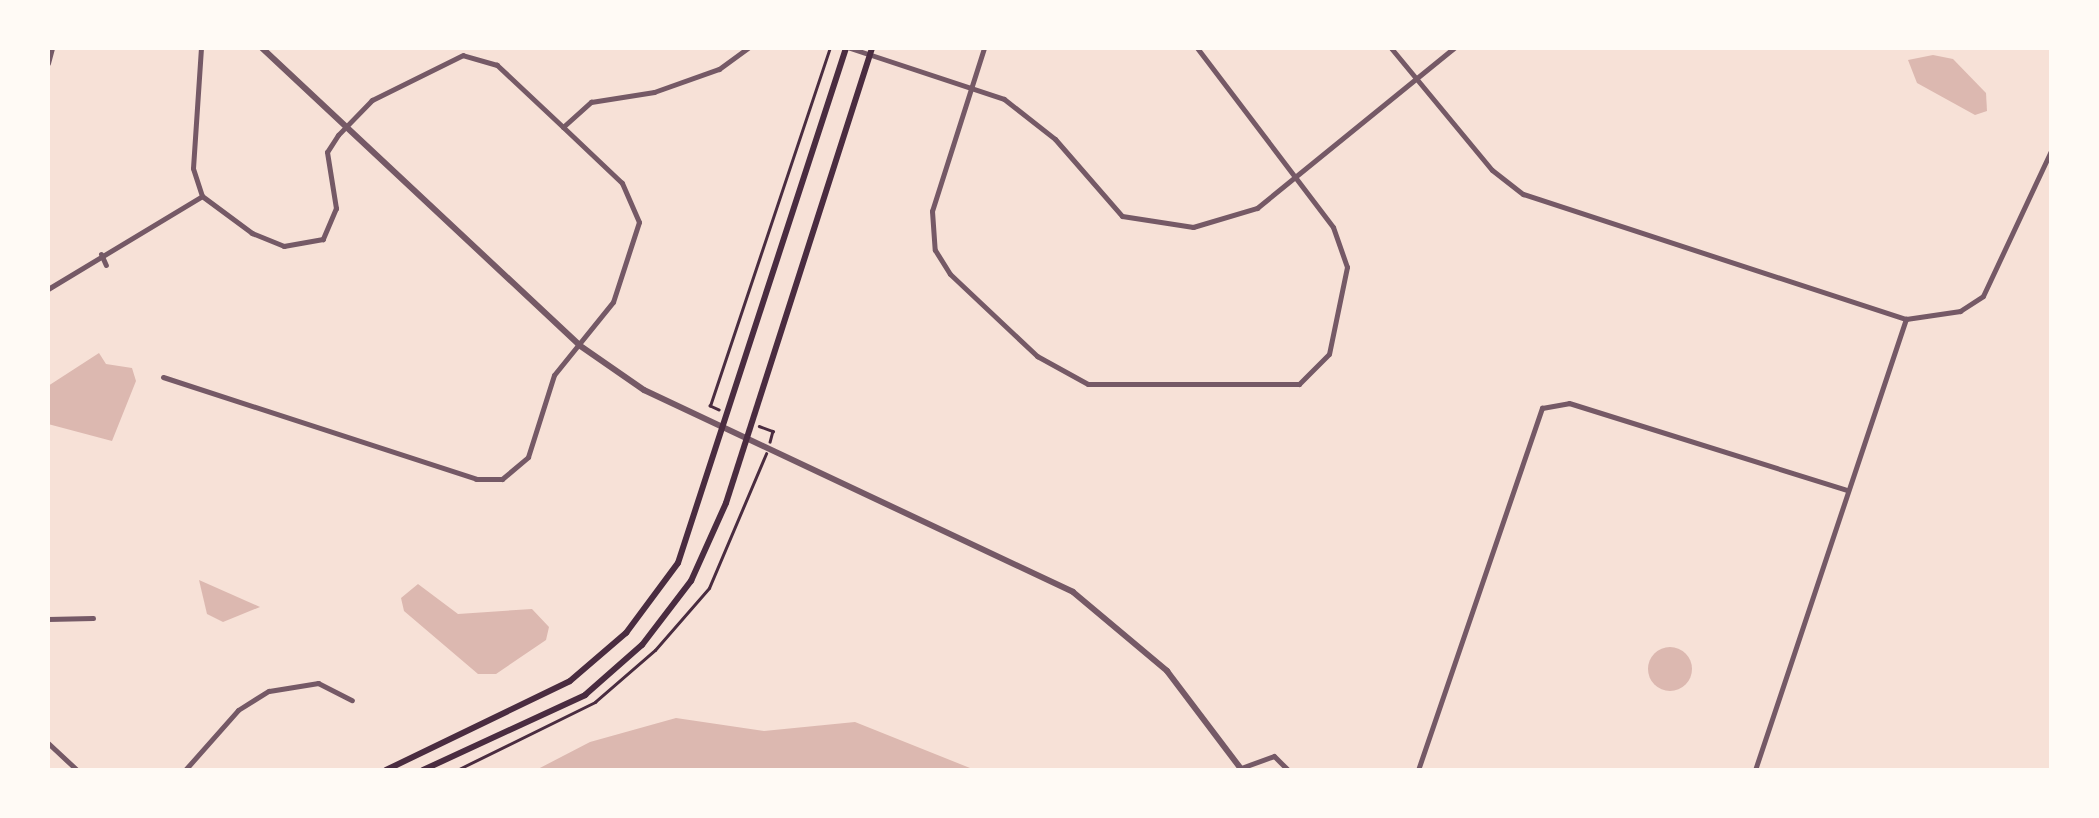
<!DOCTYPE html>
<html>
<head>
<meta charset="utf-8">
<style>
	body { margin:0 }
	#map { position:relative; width:2099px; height:818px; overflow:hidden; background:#f7e1d7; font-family:Overpass,sans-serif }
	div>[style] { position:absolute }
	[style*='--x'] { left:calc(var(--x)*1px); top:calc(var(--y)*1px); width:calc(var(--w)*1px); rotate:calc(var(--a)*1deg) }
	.water>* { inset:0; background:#dcb8b0 }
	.round { border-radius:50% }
	.path>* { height:2.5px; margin:-1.25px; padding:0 1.25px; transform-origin:1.25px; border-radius:1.25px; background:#4a2c40 }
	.minor>* { height:5px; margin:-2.5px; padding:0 2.5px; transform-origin:2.5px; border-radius:2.5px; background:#755966 }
	.tertiary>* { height:6px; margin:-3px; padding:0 3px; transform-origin:3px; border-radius:3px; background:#755966 }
	.secondary>* { height:6px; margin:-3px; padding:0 3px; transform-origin:3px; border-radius:3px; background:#4a2c40 }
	span { translate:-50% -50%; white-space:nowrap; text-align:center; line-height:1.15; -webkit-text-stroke:8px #fffaf5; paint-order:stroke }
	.frame { position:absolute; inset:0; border:50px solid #fffaf5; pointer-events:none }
</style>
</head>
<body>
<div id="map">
	<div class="water">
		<div style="clip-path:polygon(1933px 55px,1953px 59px,1986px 93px,1987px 111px,1975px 115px,1917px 83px,1908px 60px)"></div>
		<div style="clip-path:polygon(99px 353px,106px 364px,132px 368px,136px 381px,112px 441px,48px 424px,48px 386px)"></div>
		<div style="clip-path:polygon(199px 580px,260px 607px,223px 622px,207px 614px)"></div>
		<div style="clip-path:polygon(418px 584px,458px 614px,532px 609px,549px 627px,546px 640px,496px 674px,478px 674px,404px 611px,401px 598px)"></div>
		<div class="round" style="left:1648px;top:647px;width:44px;height:44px"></div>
		<div style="clip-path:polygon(676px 718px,764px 731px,855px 722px,975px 770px,536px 770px,590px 742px)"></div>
	</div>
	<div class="path">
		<div style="--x:719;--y:410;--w:10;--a:-156"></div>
		<div style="--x:710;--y:406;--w:378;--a:-71.5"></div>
		<div style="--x:759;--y:426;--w:15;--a:20"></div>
		<div style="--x:773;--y:431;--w:11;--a:105"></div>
		<div style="--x:457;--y:770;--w:154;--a:-26.2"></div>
		<div style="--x:595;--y:702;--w:79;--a:-40.9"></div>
		<div style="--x:655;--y:650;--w:82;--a:-48.9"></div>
		<div style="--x:709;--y:588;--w:146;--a:-67"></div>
	</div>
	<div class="minor">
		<div style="--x:850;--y:48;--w:162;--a:18.3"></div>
		<div style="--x:1004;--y:99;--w:65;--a:38.1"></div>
		<div style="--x:1055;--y:139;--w:102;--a:49"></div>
		<div style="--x:1122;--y:216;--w:72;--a:8.8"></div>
		<div style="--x:1193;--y:227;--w:67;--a:-16.5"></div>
		<div style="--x:1257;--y:208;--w:254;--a:-39.1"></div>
		<div style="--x:984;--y:48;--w:171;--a:107.7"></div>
		<div style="--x:932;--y:211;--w:39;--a:86"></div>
		<div style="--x:935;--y:250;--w:28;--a:58"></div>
		<div style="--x:950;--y:274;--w:120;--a:43.3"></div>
		<div style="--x:1037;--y:356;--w:58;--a:28.8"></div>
		<div style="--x:1088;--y:384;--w:211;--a:0"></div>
		<div style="--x:1299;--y:384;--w:42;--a:-45"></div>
		<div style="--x:1329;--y:354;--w:89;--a:-78.3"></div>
		<div style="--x:1347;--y:267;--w:42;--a:-109.3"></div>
		<div style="--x:1333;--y:227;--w:225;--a:-127.2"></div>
		<div style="--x:1391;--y:48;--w:158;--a:50.4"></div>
		<div style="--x:1492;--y:170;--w:39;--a:38"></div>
		<div style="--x:1523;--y:194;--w:403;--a:18.1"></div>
		<div style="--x:1906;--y:319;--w:55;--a:-8.4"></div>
		<div style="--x:1960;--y:311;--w:27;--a:-33"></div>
		<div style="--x:1983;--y:296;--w:162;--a:-64.9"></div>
		<div style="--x:48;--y:63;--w:16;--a:-75"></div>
		<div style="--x:563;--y:127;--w:38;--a:-42"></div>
		<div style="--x:591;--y:102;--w:64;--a:-9"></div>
		<div style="--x:654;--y:92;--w:69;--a:-19.5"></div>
		<div style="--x:719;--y:69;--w:36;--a:-36"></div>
		<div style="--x:101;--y:254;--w:12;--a:66"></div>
		<div style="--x:48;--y:289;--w:180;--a:-31.1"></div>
		<div style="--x:163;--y:377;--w:329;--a:18"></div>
		<div style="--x:476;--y:479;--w:26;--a:0"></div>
		<div style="--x:502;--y:479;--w:34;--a:-40"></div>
		<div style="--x:528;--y:457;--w:86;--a:-72.4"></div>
		<div style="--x:554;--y:375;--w:94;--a:-51.1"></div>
		<div style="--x:613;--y:302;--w:84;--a:-72"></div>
		<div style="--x:639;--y:222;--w:43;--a:-113.6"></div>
		<div style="--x:622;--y:183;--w:81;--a:-136.5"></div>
		<div style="--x:563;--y:127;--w:91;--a:-136.8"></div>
		<div style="--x:497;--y:65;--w:35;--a:-164"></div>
		<div style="--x:463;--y:55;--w:102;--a:153.7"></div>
		<div style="--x:372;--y:100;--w:49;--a:134.2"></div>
		<div style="--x:338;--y:135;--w:20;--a:123"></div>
		<div style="--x:327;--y:152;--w:57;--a:80.9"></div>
		<div style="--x:336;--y:208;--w:34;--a:113"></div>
		<div style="--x:323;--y:239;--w:40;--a:170"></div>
		<div style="--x:284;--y:246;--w:35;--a:-158"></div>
		<div style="--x:252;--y:233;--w:62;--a:-143.5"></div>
		<div style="--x:202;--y:196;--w:29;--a:-108"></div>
		<div style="--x:193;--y:168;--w:120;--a:-86.2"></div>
		<div style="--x:48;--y:619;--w:45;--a:-1.3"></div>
		<div style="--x:48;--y:743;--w:40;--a:43"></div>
		<div style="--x:1241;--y:768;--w:35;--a:-20"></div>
		<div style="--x:1274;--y:756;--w:20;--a:45"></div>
		<div style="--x:185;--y:770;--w:80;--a:-48.5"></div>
		<div style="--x:238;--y:710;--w:36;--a:-32"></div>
		<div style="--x:269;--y:691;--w:50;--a:-9.3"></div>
		<div style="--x:318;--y:683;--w:38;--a:27"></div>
		<div style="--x:1418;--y:770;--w:383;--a:-71.1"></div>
		<div style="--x:1542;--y:408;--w:27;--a:-10"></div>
		<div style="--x:1569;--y:403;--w:290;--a:17.4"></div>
		<div style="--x:1755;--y:770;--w:476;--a:-71.5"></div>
	</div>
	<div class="tertiary">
		<div style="--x:262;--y:48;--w:434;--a:43.1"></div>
		<div style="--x:579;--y:345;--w:79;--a:34.7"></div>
		<div style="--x:644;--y:390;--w:474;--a:25.2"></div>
		<div style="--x:1073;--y:592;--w:123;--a:40"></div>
		<div style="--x:1167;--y:671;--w:124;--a:52.9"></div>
	</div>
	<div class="secondary">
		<div style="--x:386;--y:770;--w:204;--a:-25.8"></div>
		<div style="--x:570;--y:681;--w:74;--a:-40.6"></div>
		<div style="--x:626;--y:633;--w:87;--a:-53.4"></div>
		<div style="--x:678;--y:563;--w:542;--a:-71.93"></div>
		<div style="--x:423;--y:770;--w:179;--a:-24.8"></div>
		<div style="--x:585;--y:695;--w:76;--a:-41.3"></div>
		<div style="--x:642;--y:645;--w:81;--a:-52.6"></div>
		<div style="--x:691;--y:581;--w:85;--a:-65.8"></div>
		<div style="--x:726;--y:503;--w:478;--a:-72.2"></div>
	</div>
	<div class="frame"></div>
</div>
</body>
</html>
